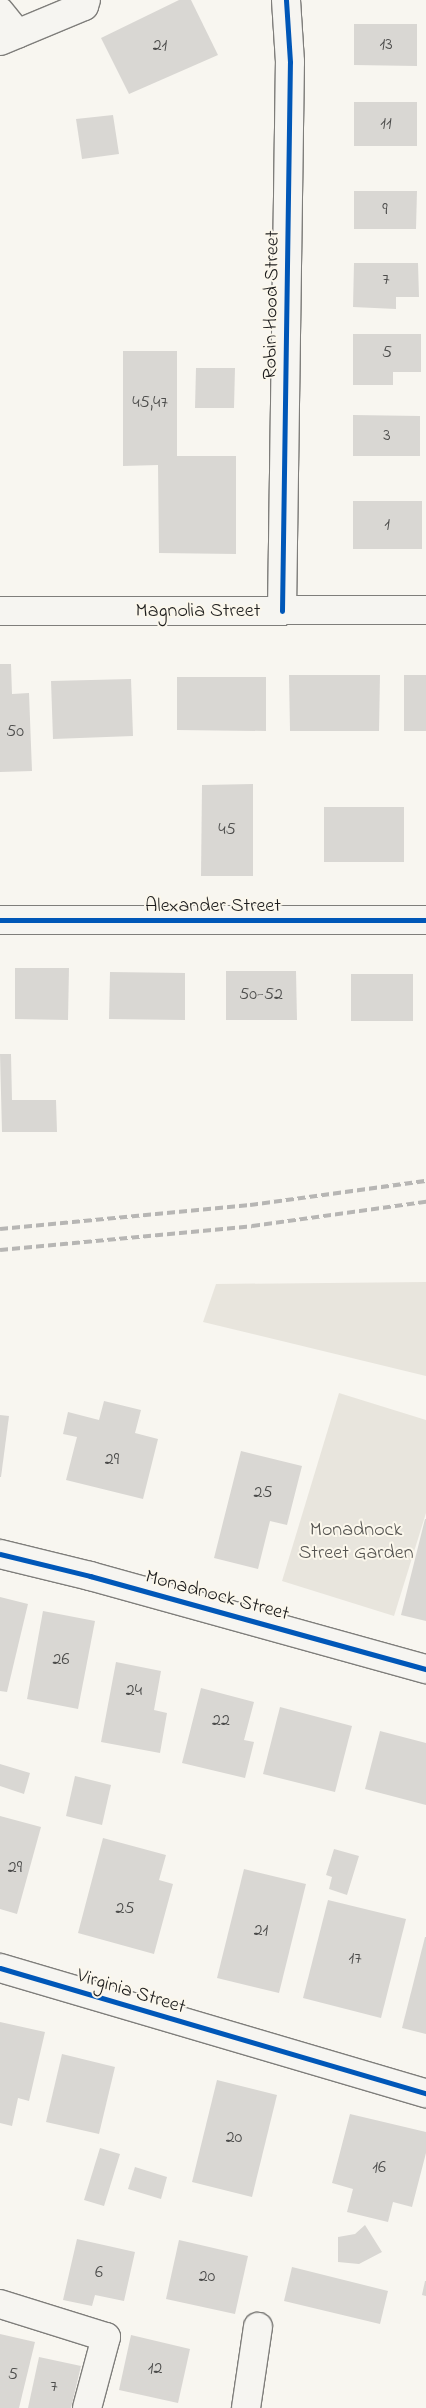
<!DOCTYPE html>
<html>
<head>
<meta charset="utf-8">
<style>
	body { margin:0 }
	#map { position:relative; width:426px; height:2408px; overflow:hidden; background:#f8f6f0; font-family:"Indie Flower",sans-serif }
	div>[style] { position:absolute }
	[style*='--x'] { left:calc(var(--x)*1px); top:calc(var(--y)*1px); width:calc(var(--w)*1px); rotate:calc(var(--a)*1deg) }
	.built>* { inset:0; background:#e8e5dd }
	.building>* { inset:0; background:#d9d7d3 }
	.roads { filter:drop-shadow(1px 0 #7f7e7b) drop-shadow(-1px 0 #7f7e7b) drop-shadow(0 1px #7f7e7b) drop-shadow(0 -1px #7f7e7b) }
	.minor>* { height:28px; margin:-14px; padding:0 14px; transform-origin:14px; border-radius:14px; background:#f6f5f1 }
	.rail>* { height:4px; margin-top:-2px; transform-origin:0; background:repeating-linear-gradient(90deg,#b7b6b4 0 8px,transparent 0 12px) }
	.cycleway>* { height:5px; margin:-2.5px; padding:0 2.5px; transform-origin:2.5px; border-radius:2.5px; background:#0057b8 }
	span { translate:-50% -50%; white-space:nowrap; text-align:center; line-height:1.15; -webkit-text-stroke:4px #fbf7ec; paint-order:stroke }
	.number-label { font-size:18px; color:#4b4b4a }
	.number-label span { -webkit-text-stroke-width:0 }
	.street-label { font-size:20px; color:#1c1c1c }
	.park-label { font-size:20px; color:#555451 }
</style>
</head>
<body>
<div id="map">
	<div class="built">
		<div style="clip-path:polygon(426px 1282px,426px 1376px,203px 1322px,216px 1284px)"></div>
		<div style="clip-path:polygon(339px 1393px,426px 1420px,426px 1513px,394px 1616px,282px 1581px)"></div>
	</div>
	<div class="building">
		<div style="clip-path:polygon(179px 0,191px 0,218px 55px,129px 94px,101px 38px)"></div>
		<div style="clip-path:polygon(354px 24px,417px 24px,417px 66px,354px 65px)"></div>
		<div style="clip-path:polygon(354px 102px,417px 102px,417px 146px,354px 146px)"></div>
		<div style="clip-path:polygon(113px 115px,119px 154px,82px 159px,76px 119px)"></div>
		<div style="clip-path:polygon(354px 191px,417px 191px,416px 229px,354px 229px)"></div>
		<div style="clip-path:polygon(354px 263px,418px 263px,419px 297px,396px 297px,396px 309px,353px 307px)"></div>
		<div style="clip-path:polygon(353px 334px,421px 334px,421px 372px,393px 372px,393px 385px,353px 385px)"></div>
		<div style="clip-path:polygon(123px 351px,177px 351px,177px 456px,236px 456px,236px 554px,159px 553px,158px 465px,123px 466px)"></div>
		<div style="clip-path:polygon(196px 368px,235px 368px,234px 408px,195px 408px)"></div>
		<div style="clip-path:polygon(353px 415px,420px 416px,420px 456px,353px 456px)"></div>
		<div style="clip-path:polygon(353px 501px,422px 501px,422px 549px,353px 549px)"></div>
		<div style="clip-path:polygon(0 664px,11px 664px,12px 694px,29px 693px,32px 771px,0 772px)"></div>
		<div style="clip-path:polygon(289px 675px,380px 675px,379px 731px,290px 731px)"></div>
		<div style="clip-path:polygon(404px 675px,426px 675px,426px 731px,404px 731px)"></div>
		<div style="clip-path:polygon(177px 677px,266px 677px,266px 731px,177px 730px)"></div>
		<div style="clip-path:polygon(131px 679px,133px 736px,53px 739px,51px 681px)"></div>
		<div style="clip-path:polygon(253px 784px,253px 876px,201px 876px,202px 785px)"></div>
		<div style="clip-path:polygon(324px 807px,404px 807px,404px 862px,324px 862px)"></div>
		<div style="clip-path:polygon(15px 968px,69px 968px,68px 1020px,15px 1019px)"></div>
		<div style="clip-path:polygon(226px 971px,296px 971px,297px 1020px,226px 1020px)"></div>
		<div style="clip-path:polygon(110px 972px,185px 973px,185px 1020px,109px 1019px)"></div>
		<div style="clip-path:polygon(351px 974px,413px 974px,413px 1021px,351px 1021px)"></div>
		<div style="clip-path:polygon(0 1054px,11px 1054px,12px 1100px,56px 1100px,57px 1132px,2px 1132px)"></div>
		<div style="clip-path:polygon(104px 1401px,141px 1410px,135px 1433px,158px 1439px,143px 1499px,66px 1480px,77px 1437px,63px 1434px,68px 1412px,99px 1420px)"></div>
		<div style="clip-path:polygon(0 1415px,9px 1416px,1px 1477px,0 1477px)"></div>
		<div style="clip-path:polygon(241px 1451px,302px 1466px,287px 1525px,270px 1521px,258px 1569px,214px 1558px)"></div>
		<div style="clip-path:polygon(425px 1519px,426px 1519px,426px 1621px,401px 1615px)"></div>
		<div style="clip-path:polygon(0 1597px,28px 1604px,7px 1692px,0 1691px)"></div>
		<div style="clip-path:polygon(43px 1611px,95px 1621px,78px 1709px,27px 1699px)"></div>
		<div style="clip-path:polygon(116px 1662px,161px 1671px,154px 1710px,167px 1713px,160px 1753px,101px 1742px)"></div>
		<div style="clip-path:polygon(201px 1688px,254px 1702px,244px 1740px,254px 1742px,245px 1778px,182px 1763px)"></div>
		<div style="clip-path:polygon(280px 1707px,352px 1726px,335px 1792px,263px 1774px)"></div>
		<div style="clip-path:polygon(380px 1731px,426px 1743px,426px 1805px,365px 1789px)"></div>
		<div style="clip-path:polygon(0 1764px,30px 1773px,24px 1794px,0 1786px)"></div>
		<div style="clip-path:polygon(75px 1776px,111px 1785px,102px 1825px,66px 1816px)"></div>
		<div style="clip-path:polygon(0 1816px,41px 1827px,17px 1914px,0 1909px)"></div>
		<div style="clip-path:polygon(103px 1838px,166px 1855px,159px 1880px,173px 1884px,154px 1954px,78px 1933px)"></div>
		<div style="clip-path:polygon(334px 1849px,359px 1856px,347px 1895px,329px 1889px,332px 1877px,326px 1875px)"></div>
		<div style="clip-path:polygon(244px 1869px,306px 1884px,279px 1993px,217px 1978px)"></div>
		<div style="clip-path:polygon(328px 1900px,406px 1919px,381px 2018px,303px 1998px)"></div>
		<div style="clip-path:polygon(425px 1937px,426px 1937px,426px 2034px,402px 2028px)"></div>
		<div style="clip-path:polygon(0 2022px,45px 2032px,29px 2101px,18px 2098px,12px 2126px,0 2123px)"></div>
		<div style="clip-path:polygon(62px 2054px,115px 2067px,99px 2134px,46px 2122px)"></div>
		<div style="clip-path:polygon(217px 2080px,277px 2095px,252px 2197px,192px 2182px)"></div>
		<div style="clip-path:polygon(350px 2114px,426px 2132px,426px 2153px,412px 2207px,393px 2202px,388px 2222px,347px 2212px,353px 2189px,332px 2183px)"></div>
		<div style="clip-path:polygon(100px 2148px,120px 2154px,104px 2206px,84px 2200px)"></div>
		<div style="clip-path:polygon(135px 2167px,167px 2177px,161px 2199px,128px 2189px)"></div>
		<div style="clip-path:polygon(365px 2225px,382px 2252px,359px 2264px,338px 2262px,338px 2237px,355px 2234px)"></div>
		<div style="clip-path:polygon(77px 2239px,135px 2252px,124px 2301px,95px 2295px,92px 2306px,63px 2300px)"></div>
		<div style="clip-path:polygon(179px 2240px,248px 2256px,235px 2314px,166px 2299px)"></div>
		<div style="clip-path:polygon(292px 2267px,388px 2291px,380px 2324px,284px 2301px)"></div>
		<div style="clip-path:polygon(425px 2281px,426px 2281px,426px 2296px,422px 2295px)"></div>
		<div style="clip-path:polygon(0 2334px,35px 2342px,19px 2408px,0 2408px)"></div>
		<div style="clip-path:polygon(131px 2335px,190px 2349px,178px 2403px,119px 2390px)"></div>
		<div style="clip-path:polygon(39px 2357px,81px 2366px,71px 2408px,28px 2408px)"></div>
	</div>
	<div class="roads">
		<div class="minor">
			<div style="--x:0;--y:12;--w:28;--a:51"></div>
			<div style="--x:0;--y:41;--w:91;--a:-22.6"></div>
			<div style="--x:84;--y:6;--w:6;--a:-72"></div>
			<div style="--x:0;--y:611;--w:426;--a:-0.1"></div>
			<div style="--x:282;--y:611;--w:549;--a:-89.17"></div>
			<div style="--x:290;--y:62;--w:62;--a:-93.7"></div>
			<div style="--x:0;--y:920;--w:426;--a:0"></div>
			<div style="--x:0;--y:1554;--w:93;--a:13.7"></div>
			<div style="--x:90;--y:1576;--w:349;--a:15.5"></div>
			<div style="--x:0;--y:1968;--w:444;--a:16.4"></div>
			<div style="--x:0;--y:2304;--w:111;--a:17.3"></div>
			<div style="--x:106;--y:2337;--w:73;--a:105"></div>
			<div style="--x:246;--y:2408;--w:82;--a:-81.6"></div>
		</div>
	</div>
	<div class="rail">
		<div style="--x:0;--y:1229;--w:251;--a:-5.5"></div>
		<div style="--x:250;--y:1205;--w:178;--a:-7.8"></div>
		<div style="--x:0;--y:1250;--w:253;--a:-5.4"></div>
		<div style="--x:252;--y:1226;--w:176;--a:-7.9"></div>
	</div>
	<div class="cycleway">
		<div style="--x:282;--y:611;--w:549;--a:-89.17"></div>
		<div style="--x:290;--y:62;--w:62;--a:-93.7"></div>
		<div style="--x:0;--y:920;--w:426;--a:0"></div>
		<div style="--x:0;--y:1554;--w:93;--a:13.7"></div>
		<div style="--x:90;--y:1576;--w:349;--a:15.5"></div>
		<div style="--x:0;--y:1968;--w:444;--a:16.4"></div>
	</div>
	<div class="number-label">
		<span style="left:386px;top:45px">13</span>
		<span style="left:160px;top:46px">21</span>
		<span style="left:386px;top:124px">11</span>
		<span style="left:385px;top:210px">9</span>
		<span style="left:386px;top:280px">7</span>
		<span style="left:387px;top:353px">5</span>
		<span style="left:150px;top:403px">45,47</span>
		<span style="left:387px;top:436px">3</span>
		<span style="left:387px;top:525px">1</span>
		<span style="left:15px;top:732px">50</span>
		<span style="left:227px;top:830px">45</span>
		<span style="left:261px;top:995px">50-52</span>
		<span style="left:112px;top:1460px">29</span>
		<span style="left:263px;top:1493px">25</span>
		<span style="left:61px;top:1660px">26</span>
		<span style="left:134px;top:1691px">24</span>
		<span style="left:221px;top:1721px">22</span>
		<span style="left:15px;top:1868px">29</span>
		<span style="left:125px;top:1909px">25</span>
		<span style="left:261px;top:1931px">21</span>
		<span style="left:355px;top:1959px">17</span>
		<span style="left:234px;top:2138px">20</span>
		<span style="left:379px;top:2168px">16</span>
		<span style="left:99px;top:2273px">6</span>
		<span style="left:207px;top:2277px">20</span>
		<span style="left:155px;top:2369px">12</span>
		<span style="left:13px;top:2375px">5</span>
		<span style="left:54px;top:2387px">7</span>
	</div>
	<div class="street-label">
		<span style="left:272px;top:305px;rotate:-89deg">Robin Hood Street</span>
		<span style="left:198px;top:611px">Magnolia Street</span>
		<span style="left:213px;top:906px">Alexander Street</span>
		<span style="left:217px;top:1596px;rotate:15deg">Monadnock Street</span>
		<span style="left:131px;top:1992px;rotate:17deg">Virginia Street</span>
	</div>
	<div class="park-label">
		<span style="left:356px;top:1542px">Monadnock<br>Street Garden</span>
	</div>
</div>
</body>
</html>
